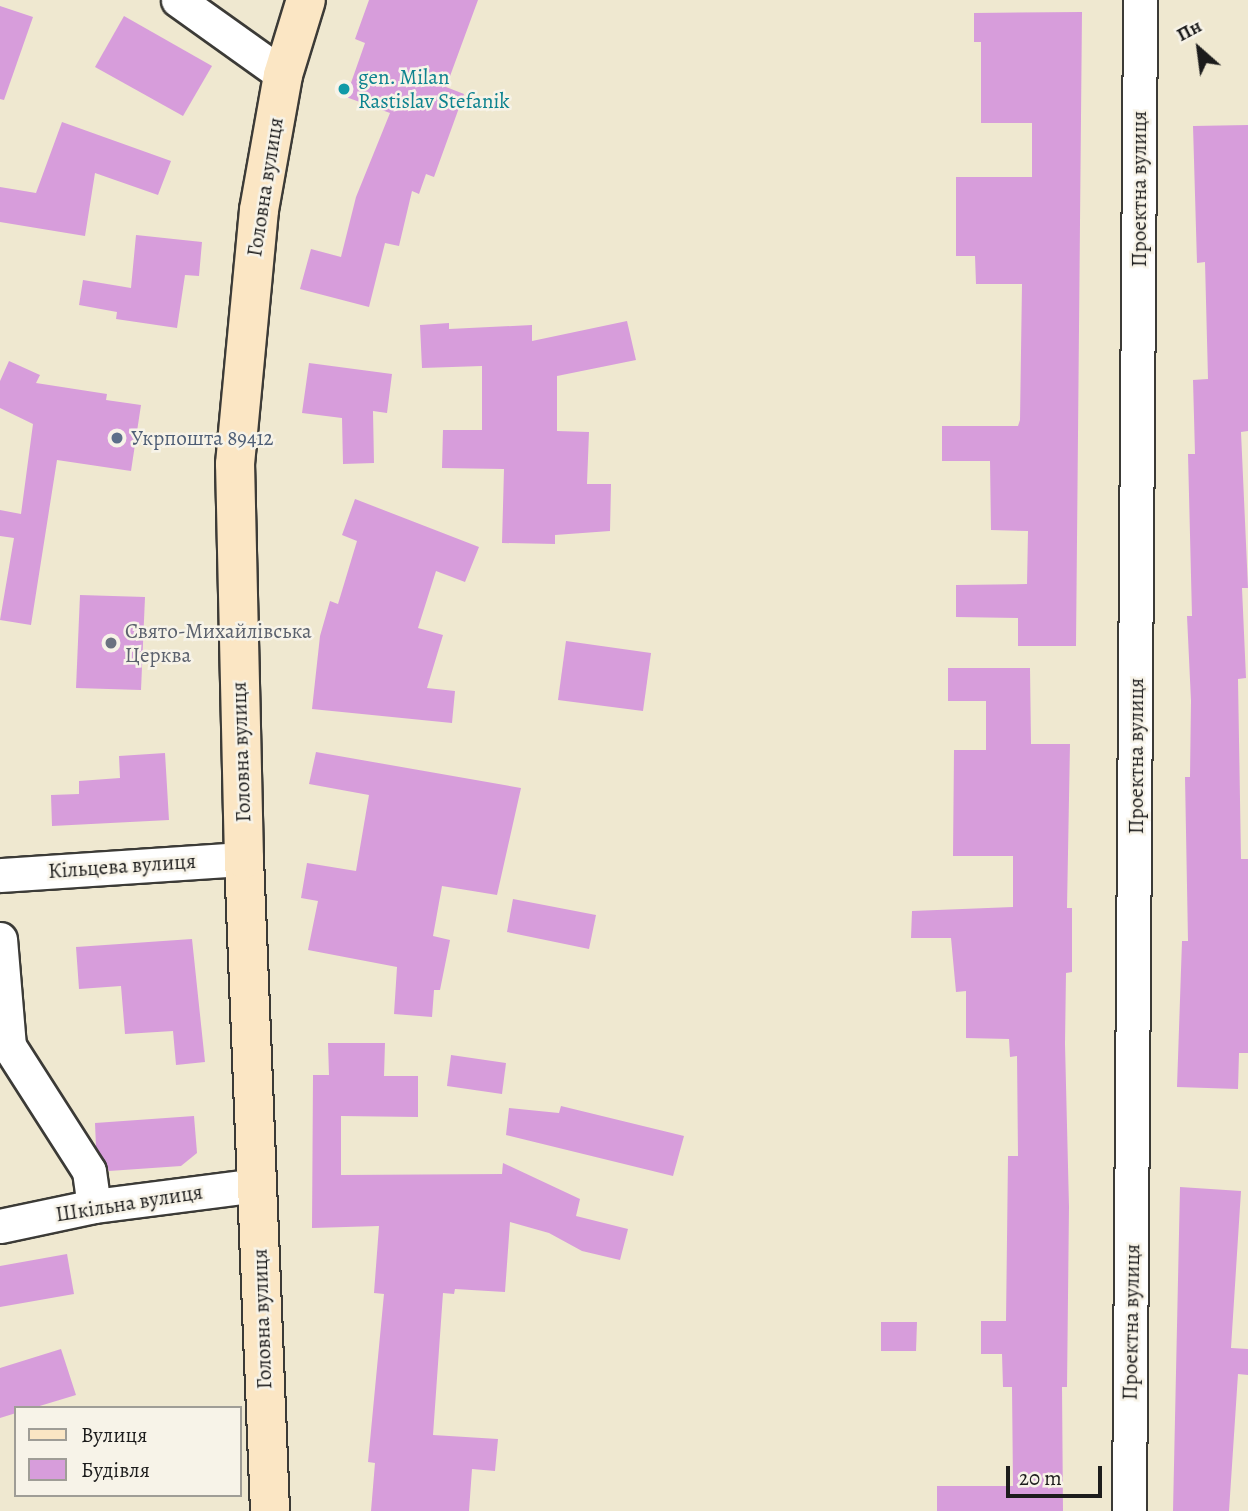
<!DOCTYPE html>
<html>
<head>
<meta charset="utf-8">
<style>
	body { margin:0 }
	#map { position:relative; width:1248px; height:1511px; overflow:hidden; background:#efe8d0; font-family:Alegreya,serif }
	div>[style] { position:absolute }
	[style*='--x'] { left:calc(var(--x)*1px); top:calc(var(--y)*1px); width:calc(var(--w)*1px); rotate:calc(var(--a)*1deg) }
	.building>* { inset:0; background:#d79ddb }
	.roads { filter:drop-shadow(2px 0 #3c3b37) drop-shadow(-2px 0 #3c3b37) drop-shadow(0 2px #3c3b37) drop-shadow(0 -2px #3c3b37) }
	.minor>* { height:33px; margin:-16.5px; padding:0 16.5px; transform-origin:16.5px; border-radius:16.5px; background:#fff }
	.secondary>* { height:38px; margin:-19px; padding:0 19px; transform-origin:19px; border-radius:19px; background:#fbe6c4 }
	.dots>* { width:19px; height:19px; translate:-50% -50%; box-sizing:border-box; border:4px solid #f7f3e8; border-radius:50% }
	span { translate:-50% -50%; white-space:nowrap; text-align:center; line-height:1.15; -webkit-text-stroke:5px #f7f3e8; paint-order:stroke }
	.culture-label { font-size:21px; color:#0d838f }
	.left { translate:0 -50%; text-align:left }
	.street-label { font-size:21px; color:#1c1c1c }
	.service-label { font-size:21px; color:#4e5e75 }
	.worship-label { font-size:21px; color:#5b616d }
	.legend { position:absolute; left:14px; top:1406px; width:228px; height:91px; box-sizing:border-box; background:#f7f3e8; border:2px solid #9f9d96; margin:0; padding:9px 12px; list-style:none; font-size:21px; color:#1c1c1c }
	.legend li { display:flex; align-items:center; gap:14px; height:35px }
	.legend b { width:35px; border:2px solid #9f9d96 }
	.north { position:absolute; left:1164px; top:14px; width:70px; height:70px; -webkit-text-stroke:5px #f7f3e8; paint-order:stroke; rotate:332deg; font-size:19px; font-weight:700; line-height:28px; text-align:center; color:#1c1c1c }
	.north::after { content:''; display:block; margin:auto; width:24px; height:32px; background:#1c1c1c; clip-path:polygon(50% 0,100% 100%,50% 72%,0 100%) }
	.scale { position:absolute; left:1006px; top:1466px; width:96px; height:32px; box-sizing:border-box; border:4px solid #1c1c1c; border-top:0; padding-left:9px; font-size:21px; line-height:24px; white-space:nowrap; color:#1c1c1c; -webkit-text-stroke:5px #f7f3e8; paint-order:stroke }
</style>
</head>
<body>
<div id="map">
	<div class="building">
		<div style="clip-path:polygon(369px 0,478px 0,446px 87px,464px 94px,434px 177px,426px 174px,419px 194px,412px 191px,399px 246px,385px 243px,369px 307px,300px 289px,311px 249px,341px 257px,356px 197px,390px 113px,346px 97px,365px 43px,355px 39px)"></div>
		<div style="clip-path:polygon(0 6px,33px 17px,4px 100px,0 99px)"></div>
		<div style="clip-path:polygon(1082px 12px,1076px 646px,1018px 646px,1018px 618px,956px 617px,956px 585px,1027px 584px,1028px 531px,991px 530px,990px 461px,942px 461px,942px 426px,1018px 426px,1020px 420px,1022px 284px,976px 284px,975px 256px,956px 256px,956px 177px,1032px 177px,1032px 123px,981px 123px,981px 42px,974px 42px,974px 13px)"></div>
		<div style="clip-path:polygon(124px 16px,212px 66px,183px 116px,95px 67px)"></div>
		<div style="clip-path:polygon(62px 122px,171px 161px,158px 195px,95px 173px,85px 236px,0 222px,0 187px,36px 193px)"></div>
		<div style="clip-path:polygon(1248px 125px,1248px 431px,1241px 432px,1248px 588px,1242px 588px,1246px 678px,1238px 679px,1241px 859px,1248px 859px,1248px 1053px,1239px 1053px,1238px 1089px,1177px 1087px,1182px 941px,1188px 941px,1185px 777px,1190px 777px,1191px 701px,1187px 616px,1192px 616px,1188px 454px,1195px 454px,1193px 380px,1208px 379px,1205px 262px,1197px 263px,1193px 126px)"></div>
		<div style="clip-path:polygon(136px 235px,202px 242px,199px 276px,185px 275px,177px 328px,116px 319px,117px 312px,79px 305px,83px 280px,131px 288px)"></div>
		<div style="clip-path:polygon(627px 321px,636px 360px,557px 376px,557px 431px,589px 432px,587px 484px,611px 484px,610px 531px,555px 535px,555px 544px,502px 543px,504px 469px,442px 468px,443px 430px,482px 430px,482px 366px,422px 368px,420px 325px,449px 323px,449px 329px,532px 325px,532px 341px)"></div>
		<div style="clip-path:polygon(9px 361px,40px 375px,36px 383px,107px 394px,106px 400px,141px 405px,131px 471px,57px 460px,31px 625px,0 620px,14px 538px,0 536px,0 510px,21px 514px,33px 424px,0 408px,0 381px)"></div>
		<div style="clip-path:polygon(309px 363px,392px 374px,387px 413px,373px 411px,374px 463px,343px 464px,342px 418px,302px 413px)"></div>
		<div style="clip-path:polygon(355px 499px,479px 547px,465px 582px,436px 571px,418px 628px,443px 635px,427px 688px,455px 691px,452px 723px,312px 709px,320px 636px,330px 601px,338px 604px,357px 541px,342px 535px)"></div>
		<div style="clip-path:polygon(80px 595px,145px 597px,141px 690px,76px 688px)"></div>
		<div style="clip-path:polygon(566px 641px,651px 653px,643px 711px,558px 700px)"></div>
		<div style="clip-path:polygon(948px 668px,1030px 668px,1031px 744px,1070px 744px,1067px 908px,1072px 908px,1072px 972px,1066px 973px,1065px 1044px,1069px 1207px,1067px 1387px,1062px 1387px,1063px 1511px,937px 1511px,937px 1486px,1013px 1486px,1012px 1387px,1003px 1387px,1002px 1354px,981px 1354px,981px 1321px,1006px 1321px,1008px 1156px,1018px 1156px,1017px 1056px,1010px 1057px,1009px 1039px,966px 1038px,966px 991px,956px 992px,951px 938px,911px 938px,912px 911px,1013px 907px,1013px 856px,953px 856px,954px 750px,986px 750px,986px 701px,948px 701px)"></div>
		<div style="clip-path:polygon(316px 752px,521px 788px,497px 895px,442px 886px,433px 936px,450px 940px,440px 990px,434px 990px,432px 1017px,394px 1014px,397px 967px,308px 950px,318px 901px,301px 898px,307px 863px,356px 871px,369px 795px,309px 784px)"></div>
		<div style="clip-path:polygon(165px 753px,169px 820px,52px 826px,51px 795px,79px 794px,79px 781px,120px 778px,119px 756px)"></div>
		<div style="clip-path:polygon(513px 899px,596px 915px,589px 949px,507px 932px)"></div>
		<div style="clip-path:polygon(192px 939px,205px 1062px,176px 1065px,173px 1031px,125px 1034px,121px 986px,79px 989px,76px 947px)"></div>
		<div style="clip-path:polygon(328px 1043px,385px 1043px,384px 1076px,418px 1076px,418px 1117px,341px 1116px,341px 1175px,502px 1174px,503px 1163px,580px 1199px,576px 1216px,628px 1229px,620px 1260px,582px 1251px,549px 1233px,510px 1222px,505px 1292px,455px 1289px,454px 1294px,443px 1293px,433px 1435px,498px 1439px,495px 1471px,472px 1469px,469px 1511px,371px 1511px,375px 1463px,368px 1462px,384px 1294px,374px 1293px,379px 1226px,312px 1228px,313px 1075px,329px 1075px)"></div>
		<div style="clip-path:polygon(451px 1055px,506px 1063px,502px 1094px,447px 1086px)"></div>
		<div style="clip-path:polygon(561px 1106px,684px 1136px,673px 1176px,506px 1135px,509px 1108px,559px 1113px)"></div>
		<div style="clip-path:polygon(194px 1116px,197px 1153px,181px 1166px,109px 1171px,96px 1147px,95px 1123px)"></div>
		<div style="clip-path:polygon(1180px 1187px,1241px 1191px,1231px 1348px,1248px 1349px,1248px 1375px,1238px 1374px,1229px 1511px,1173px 1511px)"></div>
		<div style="clip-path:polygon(67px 1254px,74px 1294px,0 1307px,0 1266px)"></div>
		<div style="clip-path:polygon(881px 1322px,917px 1322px,916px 1351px,881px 1351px)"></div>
		<div style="clip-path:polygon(61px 1349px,76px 1395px,33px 1408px,16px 1408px,16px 1413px,0 1418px,0 1368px)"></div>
	</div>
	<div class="roads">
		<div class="minor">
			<div style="--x:178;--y:0;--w:129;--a:35.5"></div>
			<div style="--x:0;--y:875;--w:245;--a:-3.8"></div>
			<div style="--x:0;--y:939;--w:107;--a:85.2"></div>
			<div style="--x:9;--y:1046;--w:148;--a:57.4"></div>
			<div style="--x:89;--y:1171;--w:35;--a:82"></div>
			<div style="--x:0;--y:1226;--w:96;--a:-12"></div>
			<div style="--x:94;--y:1206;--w:165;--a:-7.3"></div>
			<div style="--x:1129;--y:1511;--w:1511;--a:-89.58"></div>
		</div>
		<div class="secondary">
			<div style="--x:270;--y:1511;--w:653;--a:-92.28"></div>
			<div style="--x:244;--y:859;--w:395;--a:-91.3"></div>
			<div style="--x:235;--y:464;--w:255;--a:-84.6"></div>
			<div style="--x:259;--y:210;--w:137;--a:-79.9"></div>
			<div style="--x:283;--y:75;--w:78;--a:-73"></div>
		</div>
	</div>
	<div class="dots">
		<div style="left:344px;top:89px;background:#0f9aa8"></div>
		<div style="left:117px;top:438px;background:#5c6f8a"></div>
		<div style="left:111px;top:643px;background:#6b7280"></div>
	</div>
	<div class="culture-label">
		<span class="left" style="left:358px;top:89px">gen. Milan<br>Rastislav Stefanik</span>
	</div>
	<div class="street-label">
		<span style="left:265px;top:187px;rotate:-81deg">Головна вулиця</span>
		<span style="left:1139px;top:189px;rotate:-90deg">Проектна вулиця</span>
		<span style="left:241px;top:752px;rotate:-92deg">Головна вулиця</span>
		<span style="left:1136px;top:756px;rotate:-90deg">Проектна вулиця</span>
		<span style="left:122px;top:866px;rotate:-4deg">Кільцева вулиця</span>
		<span style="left:129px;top:1203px;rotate:-9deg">Шкільна вулиця</span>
		<span style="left:262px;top:1319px;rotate:-92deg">Головна вулиця</span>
		<span style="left:1131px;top:1322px;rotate:-89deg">Проектна вулиця</span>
	</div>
	<div class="service-label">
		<span class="left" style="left:131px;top:438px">Укрпошта 89412</span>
	</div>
	<div class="worship-label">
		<span class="left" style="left:125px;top:643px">Свято-Михайлівська<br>Церква</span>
	</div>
	<ul class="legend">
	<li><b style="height:9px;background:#fbe6c4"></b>Вулиця</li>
	<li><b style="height:19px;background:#d79ddb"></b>Будівля</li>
	</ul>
	<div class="north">Пн</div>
	<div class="scale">20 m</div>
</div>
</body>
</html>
